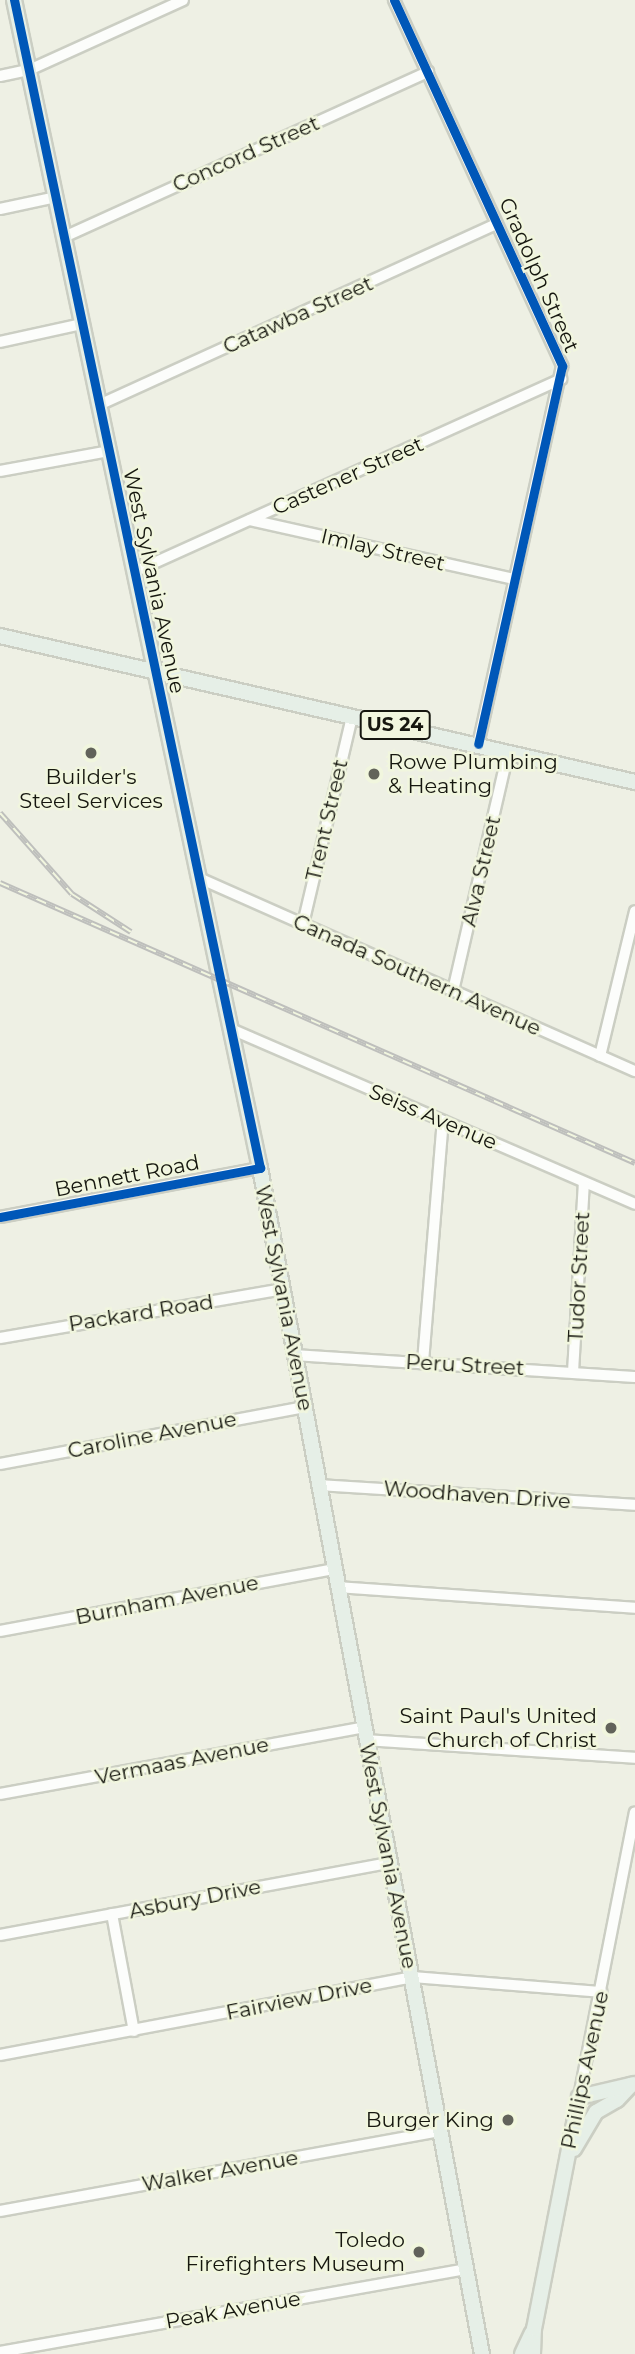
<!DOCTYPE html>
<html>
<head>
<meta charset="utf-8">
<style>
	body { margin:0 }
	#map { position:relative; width:635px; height:2354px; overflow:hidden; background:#eef0e4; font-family:Montserrat,sans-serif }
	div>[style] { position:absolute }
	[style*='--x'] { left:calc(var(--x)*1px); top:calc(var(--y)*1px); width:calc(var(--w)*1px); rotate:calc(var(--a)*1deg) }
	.roads { filter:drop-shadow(2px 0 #cbcec3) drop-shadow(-2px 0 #cbcec3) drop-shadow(0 2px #cbcec3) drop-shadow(0 -2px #cbcec3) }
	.minor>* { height:10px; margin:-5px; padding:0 5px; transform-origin:5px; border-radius:5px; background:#fcfdfb }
	.major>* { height:14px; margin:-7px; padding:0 7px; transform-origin:7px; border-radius:7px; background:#e6efe7 }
	.rail>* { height:6px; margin-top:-3px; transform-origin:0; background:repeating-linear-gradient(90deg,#f1f6de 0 10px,#bebfbc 0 20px); box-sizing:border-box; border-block:2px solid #bebfbc }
	.cycleway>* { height:9px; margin:-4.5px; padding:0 4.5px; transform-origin:4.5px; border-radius:4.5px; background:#0057b8 }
	.dots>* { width:19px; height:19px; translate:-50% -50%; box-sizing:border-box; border:4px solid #f1f6de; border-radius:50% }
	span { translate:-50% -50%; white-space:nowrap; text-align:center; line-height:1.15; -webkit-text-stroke:5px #f1f6de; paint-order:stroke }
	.shield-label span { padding:2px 5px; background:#f1f6de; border:2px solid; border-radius:5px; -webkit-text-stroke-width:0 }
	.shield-label { font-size:19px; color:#16170f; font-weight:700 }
	.street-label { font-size:21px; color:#16170f }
	.poi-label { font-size:21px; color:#16170f }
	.left { translate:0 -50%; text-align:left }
	.right { translate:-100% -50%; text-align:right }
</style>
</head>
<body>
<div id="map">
	<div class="roads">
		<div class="minor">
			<div style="--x:394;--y:0;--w:403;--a:65.3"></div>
			<div style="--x:562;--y:366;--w:387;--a:102.5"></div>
			<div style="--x:0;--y:76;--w:30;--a:-12"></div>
			<div style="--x:29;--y:70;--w:169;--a:-24.4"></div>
			<div style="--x:0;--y:209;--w:57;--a:-12.1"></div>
			<div style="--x:64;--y:237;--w:400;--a:-24.4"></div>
			<div style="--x:0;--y:342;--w:84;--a:-12.4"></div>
			<div style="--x:99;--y:405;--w:437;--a:-24.5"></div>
			<div style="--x:0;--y:471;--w:111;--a:-10.4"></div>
			<div style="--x:250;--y:520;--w:271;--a:12.6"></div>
			<div style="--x:134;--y:572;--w:469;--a:-24.3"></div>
			<div style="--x:199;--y:878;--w:477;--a:23.9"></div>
			<div style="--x:303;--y:924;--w:214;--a:-76.7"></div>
			<div style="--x:453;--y:991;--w:245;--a:-77"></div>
			<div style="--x:231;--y:1029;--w:440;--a:23.4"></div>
			<div style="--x:600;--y:1056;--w:149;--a:-76.4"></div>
			<div style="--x:0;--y:1217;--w:265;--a:-10.7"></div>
			<div style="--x:0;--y:1338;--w:287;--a:-9.8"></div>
			<div style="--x:295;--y:1355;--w:341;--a:3.7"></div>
			<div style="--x:423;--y:1362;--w:242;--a:-85.3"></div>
			<div style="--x:573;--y:1372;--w:189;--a:-86.7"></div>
			<div style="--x:0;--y:1464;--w:309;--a:-10.6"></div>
			<div style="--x:319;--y:1485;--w:317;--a:3.6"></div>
			<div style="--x:338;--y:1587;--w:298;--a:4"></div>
			<div style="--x:0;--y:1631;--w:341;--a:-10.5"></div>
			<div style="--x:366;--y:1740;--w:270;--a:3.8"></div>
			<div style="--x:0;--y:1794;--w:370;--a:-10.4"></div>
			<div style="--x:112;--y:1914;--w:119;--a:79.4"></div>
			<div style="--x:0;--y:1935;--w:396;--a:-10.5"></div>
			<div style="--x:0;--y:2055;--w:418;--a:-10.7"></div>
			<div style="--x:411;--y:1977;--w:191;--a:4.5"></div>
			<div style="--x:579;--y:2097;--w:290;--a:-78.9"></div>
			<div style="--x:0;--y:2211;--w:446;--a:-10.3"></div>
			<div style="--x:0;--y:2352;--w:473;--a:-10.1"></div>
		</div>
		<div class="major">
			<div style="--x:14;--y:0;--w:1194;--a:78.11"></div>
			<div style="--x:260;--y:1168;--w:1207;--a:79.4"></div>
			<div style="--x:0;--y:636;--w:652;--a:12.95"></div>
			<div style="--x:574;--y:2149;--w:43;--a:-59.3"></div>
			<div style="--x:596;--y:2112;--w:24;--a:-30"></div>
			<div style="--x:617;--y:2100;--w:21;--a:-47"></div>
			<div style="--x:522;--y:2354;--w:23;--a:-65"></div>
			<div style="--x:533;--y:2354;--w:25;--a:-88"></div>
			<div style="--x:534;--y:2329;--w:236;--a:-79"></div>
			<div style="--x:579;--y:2097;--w:57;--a:-13.1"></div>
		</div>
	</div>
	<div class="rail">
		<div style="--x:0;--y:813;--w:108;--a:48.4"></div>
		<div style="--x:72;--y:894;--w:70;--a:32.8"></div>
		<div style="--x:0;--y:883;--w:694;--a:23.79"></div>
	</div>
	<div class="cycleway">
		<div style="--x:394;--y:0;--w:403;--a:65.3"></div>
		<div style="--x:562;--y:366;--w:387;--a:102.5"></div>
		<div style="--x:0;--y:1217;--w:265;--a:-10.7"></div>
		<div style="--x:260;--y:1168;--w:1194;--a:-101.89"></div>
	</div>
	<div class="dots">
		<div style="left:91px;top:753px;background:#62635a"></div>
		<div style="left:374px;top:774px;background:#62635a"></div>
		<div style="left:611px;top:1728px;background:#62635a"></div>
		<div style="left:508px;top:2120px;background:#62635a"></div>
		<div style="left:419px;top:2252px;background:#62635a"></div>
	</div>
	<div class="shield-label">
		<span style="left:395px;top:725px">US 24</span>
	</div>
	<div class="street-label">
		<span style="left:246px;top:154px;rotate:-24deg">Concord Street</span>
		<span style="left:539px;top:275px;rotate:66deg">Gradolph Street</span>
		<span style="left:298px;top:315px;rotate:-24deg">Catawba Street</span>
		<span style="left:348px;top:476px;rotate:-24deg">Castener Street</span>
		<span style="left:383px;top:550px;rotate:13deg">Imlay Street</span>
		<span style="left:154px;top:581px;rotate:78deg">West Sylvania Avenue</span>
		<span style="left:327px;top:820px;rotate:-77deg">Trent Street</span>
		<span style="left:481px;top:871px;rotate:-77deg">Alva Street</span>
		<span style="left:417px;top:975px;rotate:24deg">Canada Southern Avenue</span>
		<span style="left:433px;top:1117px;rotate:23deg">Seiss Avenue</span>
		<span style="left:127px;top:1176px;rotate:-11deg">Bennett Road</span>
		<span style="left:579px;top:1277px;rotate:-87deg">Tudor Street</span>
		<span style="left:284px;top:1298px;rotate:79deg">West Sylvania Avenue</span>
		<span style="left:141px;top:1313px;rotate:-9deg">Packard Road</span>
		<span style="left:465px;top:1365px;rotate:3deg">Peru Street</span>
		<span style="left:152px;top:1435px;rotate:-11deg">Caroline Avenue</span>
		<span style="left:477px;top:1495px;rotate:4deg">Woodhaven Drive</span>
		<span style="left:167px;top:1600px;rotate:-11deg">Burnham Avenue</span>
		<span style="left:182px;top:1761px;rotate:-11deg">Vermaas Avenue</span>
		<span style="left:388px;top:1856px;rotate:79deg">West Sylvania Avenue</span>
		<span style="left:195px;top:1899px;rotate:-11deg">Asbury Drive</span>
		<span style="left:299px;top:1999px;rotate:-11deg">Fairview Drive</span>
		<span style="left:585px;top:2070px;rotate:-78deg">Phillips Avenue</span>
		<span style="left:220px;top:2171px;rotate:-10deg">Walker Avenue</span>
		<span style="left:233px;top:2310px;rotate:-10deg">Peak Avenue</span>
	</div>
	<div class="poi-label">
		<span class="left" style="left:388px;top:774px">Rowe Plumbing<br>&amp; Heating</span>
		<span style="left:91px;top:789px">Builder's<br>Steel Services</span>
		<span class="right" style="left:597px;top:1728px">Saint Paul's United<br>Church of Christ</span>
		<span class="right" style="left:494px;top:2120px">Burger King</span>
		<span class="right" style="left:405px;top:2252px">Toledo<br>Firefighters Museum</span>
	</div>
</div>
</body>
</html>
